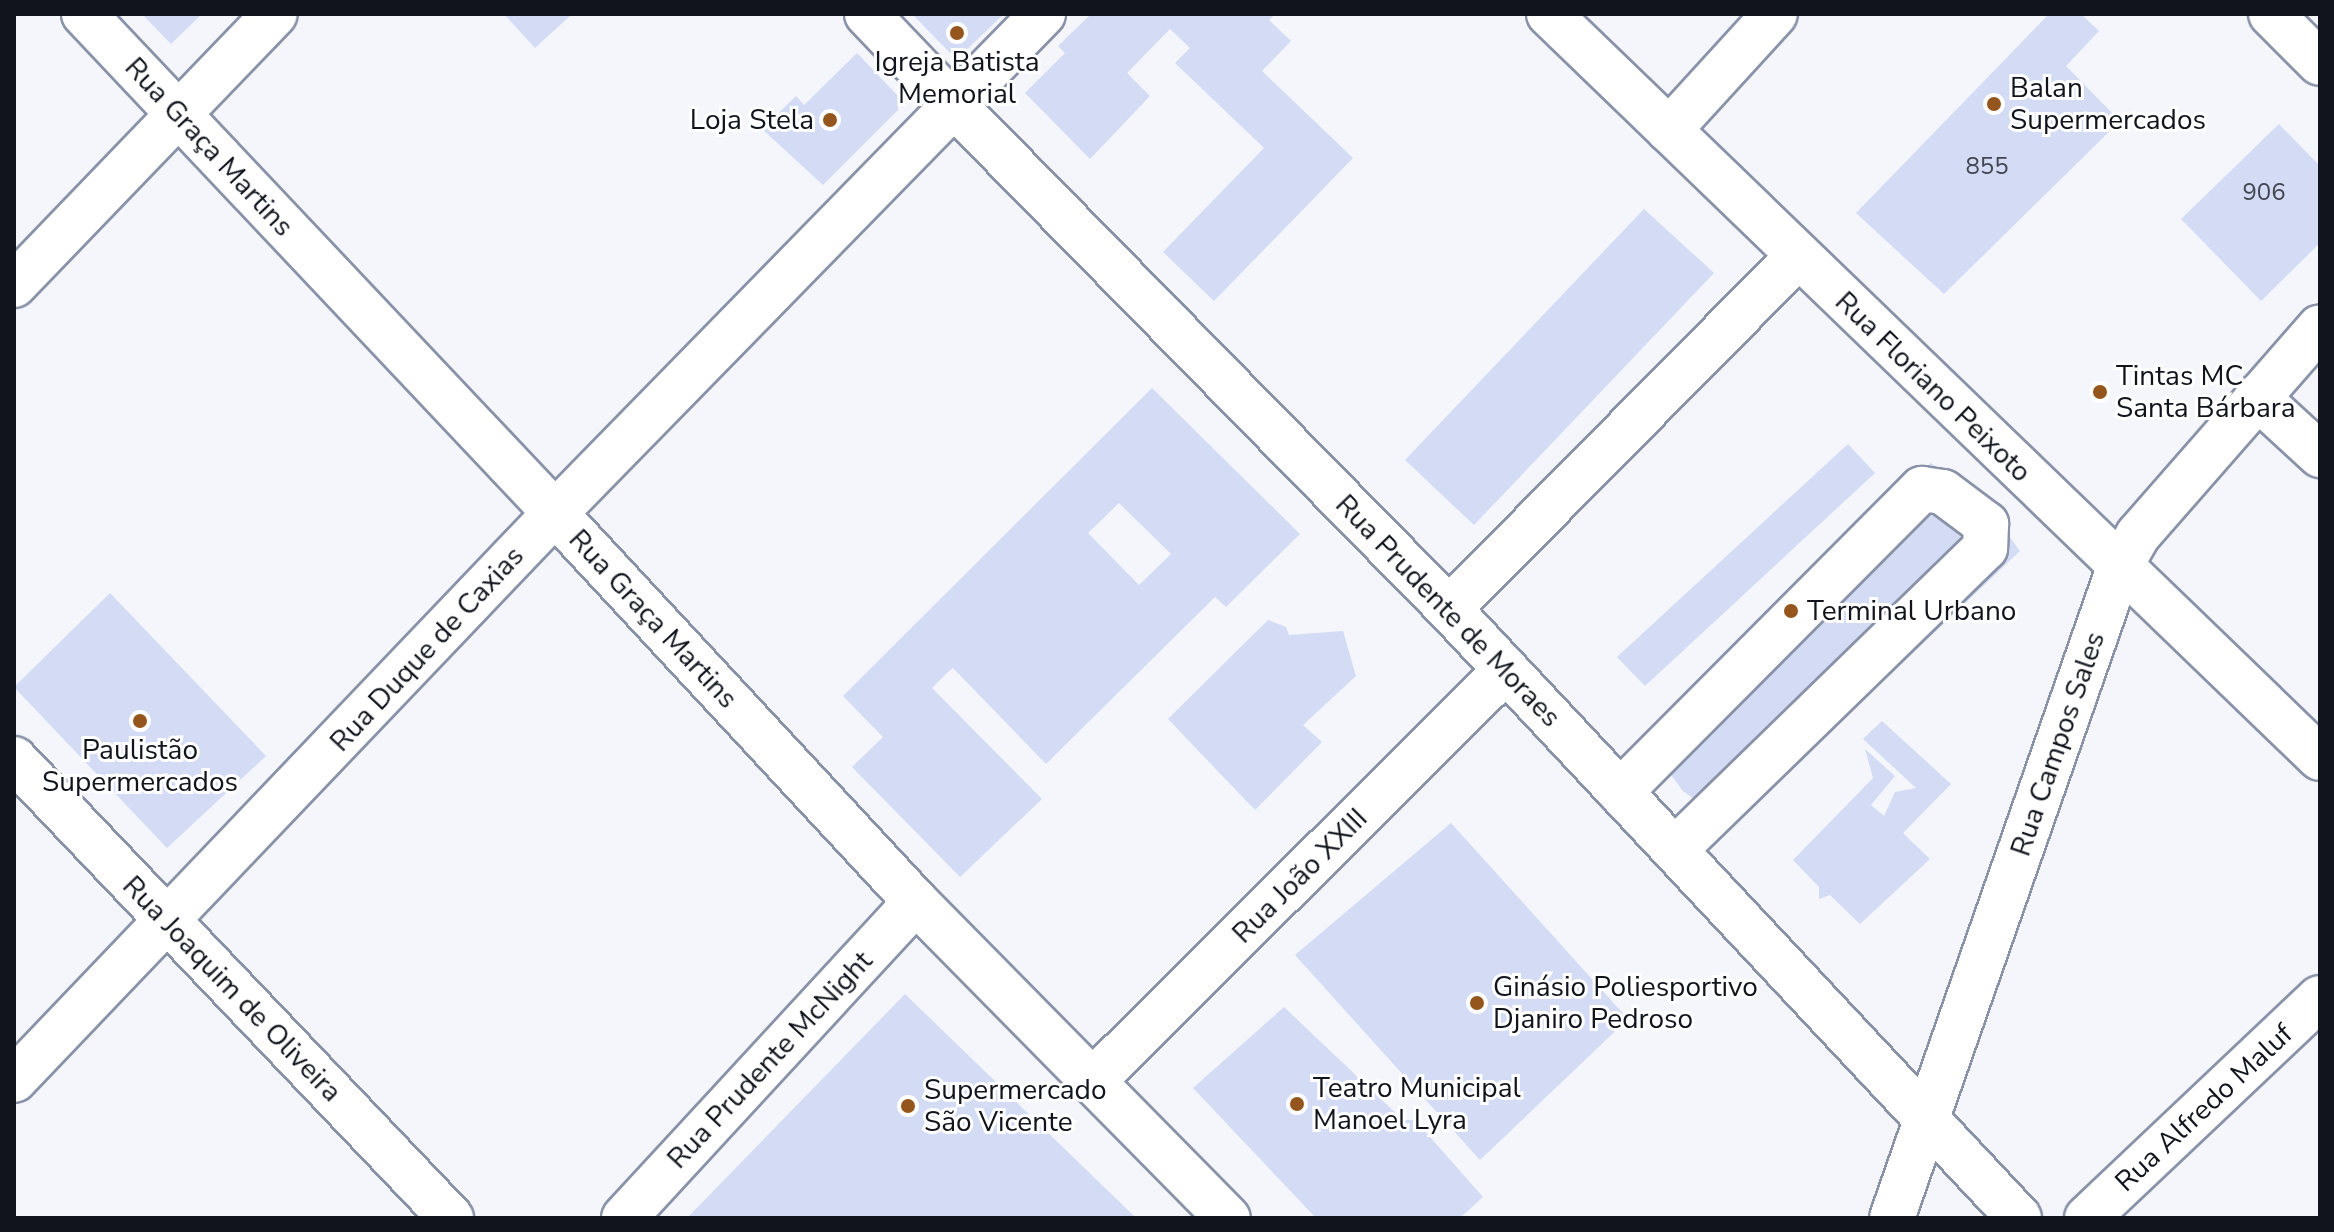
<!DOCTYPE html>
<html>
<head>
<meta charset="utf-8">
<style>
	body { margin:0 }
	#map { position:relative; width:2334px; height:1232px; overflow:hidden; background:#f4f6fb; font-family:"Nunito Sans",sans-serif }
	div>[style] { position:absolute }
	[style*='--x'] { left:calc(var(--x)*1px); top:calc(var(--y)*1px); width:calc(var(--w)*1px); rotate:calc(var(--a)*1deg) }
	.building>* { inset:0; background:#d3dcf4 }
	.roads { filter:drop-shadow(2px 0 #8a92a8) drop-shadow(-2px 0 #8a92a8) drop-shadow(0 2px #8a92a8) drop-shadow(0 -2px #8a92a8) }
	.minor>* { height:44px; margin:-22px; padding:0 22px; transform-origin:22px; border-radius:22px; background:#fff }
	.major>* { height:44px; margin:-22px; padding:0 22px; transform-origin:22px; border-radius:22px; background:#fff }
	.dots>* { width:22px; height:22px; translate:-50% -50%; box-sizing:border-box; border:4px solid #fff; border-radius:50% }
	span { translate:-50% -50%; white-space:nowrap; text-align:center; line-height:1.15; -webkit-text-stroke:6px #fff; paint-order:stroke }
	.number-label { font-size:24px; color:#424652 }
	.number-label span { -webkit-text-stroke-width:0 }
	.poi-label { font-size:28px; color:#11141c }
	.left { translate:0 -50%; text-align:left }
	.right { translate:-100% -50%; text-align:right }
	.street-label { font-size:28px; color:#11141c }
	.frame { position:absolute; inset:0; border:16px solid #11141c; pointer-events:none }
</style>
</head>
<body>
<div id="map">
	<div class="building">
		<div style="clip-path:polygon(142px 14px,202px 14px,171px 44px)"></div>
		<div style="clip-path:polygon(504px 14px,572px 14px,535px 48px)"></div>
		<div style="clip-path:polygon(912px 14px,1004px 14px,962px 54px,950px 53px)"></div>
		<div style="clip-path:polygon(1091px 14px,1275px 14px,1269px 20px,1291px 41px,1262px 71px,1353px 158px,1214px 301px,1163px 252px,1264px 148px,1175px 63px,1190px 48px,1170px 29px,1127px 73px,1150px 96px,1090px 159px,1025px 93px,1065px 53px,1058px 46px)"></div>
		<div style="clip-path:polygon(2049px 14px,2081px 14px,2099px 31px,2066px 66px,2120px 121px,1944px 294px,1856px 213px)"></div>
		<div style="clip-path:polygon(857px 53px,898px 96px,898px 110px,823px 185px,762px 129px,796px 96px,804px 105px)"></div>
		<div style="clip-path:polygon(2279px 124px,2320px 166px,2320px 243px,2261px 301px,2181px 219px)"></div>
		<div style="clip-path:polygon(1644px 209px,1714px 273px,1474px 525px,1405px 460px)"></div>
		<div style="clip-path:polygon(evenodd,1152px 388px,1300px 534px,1226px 607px,1215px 597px,1046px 764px,953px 668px,948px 672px,932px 688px,1042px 799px,960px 877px,852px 767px,883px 737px,843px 696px,1152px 388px,1119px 503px,1171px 554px,1139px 585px,1088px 533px,1119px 503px)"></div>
		<div style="clip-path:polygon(1848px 444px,1875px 473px,1645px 686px,1617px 657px)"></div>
		<div style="clip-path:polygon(1931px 463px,1982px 500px,2020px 551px,1731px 826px,1683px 791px,1644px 739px,1847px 532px,1857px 538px,1870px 511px,1908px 470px,1919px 473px)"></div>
		<div style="clip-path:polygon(110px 593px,266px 756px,167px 848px,14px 687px)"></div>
		<div style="clip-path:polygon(1268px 620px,1286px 627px,1289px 635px,1343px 631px,1356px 676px,1303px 725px,1322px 742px,1255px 810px,1168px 719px)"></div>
		<div style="clip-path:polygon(1882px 721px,1951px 784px,1903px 833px,1930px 859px,1860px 924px,1830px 895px,1819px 899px,1819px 887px,1793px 860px,1873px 778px,1865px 749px,1895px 776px,1871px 805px,1884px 816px,1895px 792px,1916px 788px,1863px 739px)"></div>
		<div style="clip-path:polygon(1451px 823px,1628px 1019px,1480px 1160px,1295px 955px)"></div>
		<div style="clip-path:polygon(905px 994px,1136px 1218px,687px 1218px)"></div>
		<div style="clip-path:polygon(1284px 1007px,1403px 1120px,1415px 1120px,1483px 1197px,1460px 1218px,1316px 1218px,1193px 1088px)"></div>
	</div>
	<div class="roads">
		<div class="minor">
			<div style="--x:2271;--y:14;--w:69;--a:45"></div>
			<div style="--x:955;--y:106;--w:705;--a:45.52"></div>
			<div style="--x:1449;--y:609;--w:834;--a:46.89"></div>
			<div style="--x:1669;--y:130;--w:157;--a:-47.6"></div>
			<div style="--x:14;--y:285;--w:376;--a:-46.1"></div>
			<div style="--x:2257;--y:397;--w:86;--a:42.6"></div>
			<div style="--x:555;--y:513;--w:531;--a:47.14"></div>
			<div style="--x:916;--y:902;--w:444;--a:45.4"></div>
			<div style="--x:1449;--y:609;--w:495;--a:-45.3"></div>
			<div style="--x:14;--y:759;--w:634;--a:46.41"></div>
			<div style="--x:1620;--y:792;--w:428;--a:-45.1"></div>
			<div style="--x:1922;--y:489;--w:21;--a:8"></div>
			<div style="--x:1943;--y:492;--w:54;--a:36.7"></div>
			<div style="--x:1986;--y:524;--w:24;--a:92"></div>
			<div style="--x:1985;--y:548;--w:432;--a:135.8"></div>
			<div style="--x:1093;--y:1081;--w:583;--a:-44.86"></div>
			<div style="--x:624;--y:1218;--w:430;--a:-47.3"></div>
			<div style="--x:1892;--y:1218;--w:688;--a:-70.75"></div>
			<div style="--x:2119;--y:568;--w:38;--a:-60"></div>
			<div style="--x:2138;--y:535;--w:276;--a:-48.8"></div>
			<div style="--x:2087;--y:1218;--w:320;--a:-43.4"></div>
		</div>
		<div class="major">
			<div style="--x:84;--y:14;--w:686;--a:46.65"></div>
			<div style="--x:867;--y:14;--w:127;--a:46.3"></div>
			<div style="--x:1549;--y:14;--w:1071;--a:43.98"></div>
			<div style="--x:14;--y:1080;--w:784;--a:-46.34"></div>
			<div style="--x:555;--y:513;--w:698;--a:-45.64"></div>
		</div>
	</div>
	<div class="dots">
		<div style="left:957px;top:33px;background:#94561c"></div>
		<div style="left:1994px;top:104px;background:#94561c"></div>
		<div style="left:830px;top:120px;background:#94561c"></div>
		<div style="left:2100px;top:392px;background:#94561c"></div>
		<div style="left:1791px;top:611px;background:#94561c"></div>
		<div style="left:140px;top:721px;background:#94561c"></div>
		<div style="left:1477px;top:1003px;background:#94561c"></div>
		<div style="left:1297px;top:1104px;background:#94561c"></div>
		<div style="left:908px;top:1106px;background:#94561c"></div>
	</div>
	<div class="number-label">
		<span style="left:1987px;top:167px">855</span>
		<span style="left:2264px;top:193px">906</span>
	</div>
	<div class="poi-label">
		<span style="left:957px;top:78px">Igreja Batista<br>Memorial</span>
		<span class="left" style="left:2010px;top:104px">Balan<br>Supermercados</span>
		<span class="right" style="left:814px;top:120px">Loja Stela</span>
		<span class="left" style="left:2116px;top:392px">Tintas MC<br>Santa Bárbara</span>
		<span class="left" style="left:1807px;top:611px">Terminal Urbano</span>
		<span style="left:140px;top:766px">Paulistão<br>Supermercados</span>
		<span class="left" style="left:1493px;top:1003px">Ginásio Poliesportivo<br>Djaniro Pedroso</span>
		<span class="left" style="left:1313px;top:1104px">Teatro Municipal<br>Manoel Lyra</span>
		<span class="left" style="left:924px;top:1106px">Supermercado<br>São Vicente</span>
	</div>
	<div class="street-label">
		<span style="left:209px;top:147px;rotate:47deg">Rua Graça Martins</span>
		<span style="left:1933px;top:387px;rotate:44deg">Rua Floriano Peixoto</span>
		<span style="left:1448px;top:611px;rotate:46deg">Rua Prudente de Moraes</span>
		<span style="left:653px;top:619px;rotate:47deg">Rua Graça Martins</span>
		<span style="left:427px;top:649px;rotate:-47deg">Rua Duque de Caxias</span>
		<span style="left:2058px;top:744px;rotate:-71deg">Rua Campos Sales</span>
		<span style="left:1300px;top:876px;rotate:-45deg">Rua João XXIII</span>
		<span style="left:232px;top:989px;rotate:46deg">Rua Joaquim de Oliveira</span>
		<span style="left:770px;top:1060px;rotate:-47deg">Rua Prudente McNight</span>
		<span style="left:2204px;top:1108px;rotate:-43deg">Rua Alfredo Maluf</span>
	</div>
	<div class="frame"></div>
</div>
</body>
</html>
